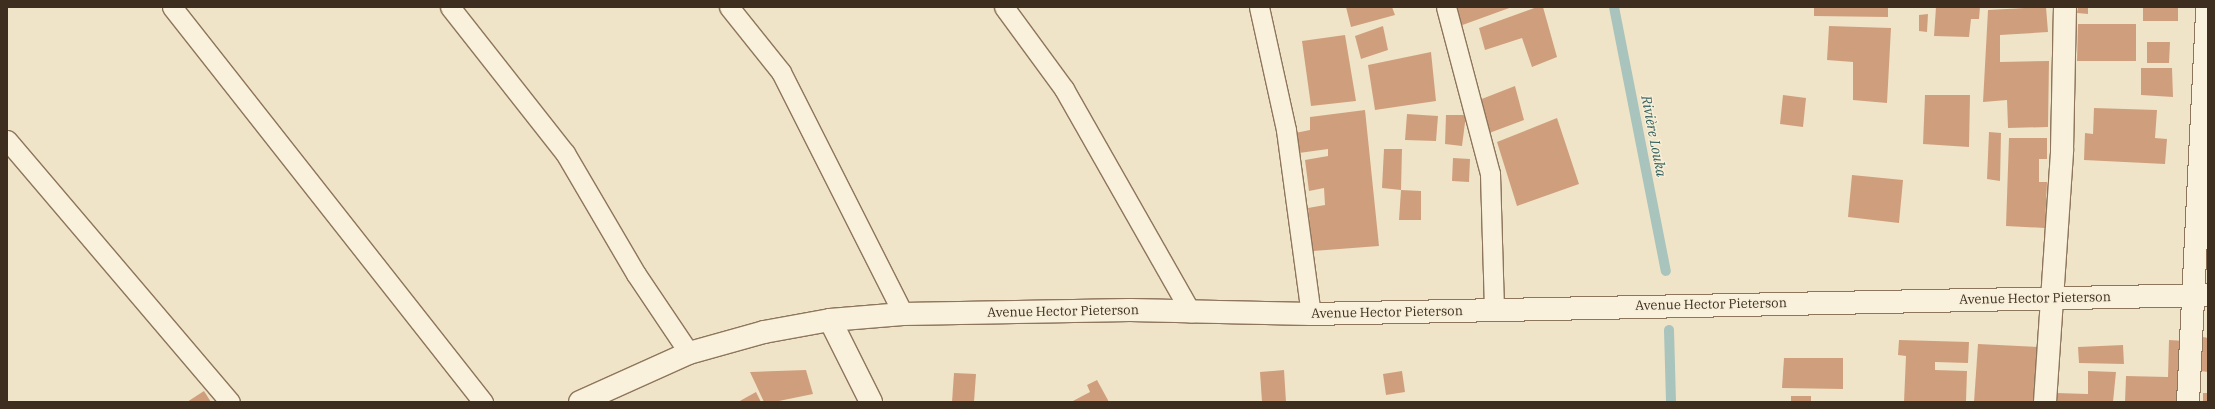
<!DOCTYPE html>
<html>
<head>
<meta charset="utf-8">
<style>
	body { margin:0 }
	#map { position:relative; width:2215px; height:409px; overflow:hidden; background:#f0e4c8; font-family:"IBM Plex Serif",serif }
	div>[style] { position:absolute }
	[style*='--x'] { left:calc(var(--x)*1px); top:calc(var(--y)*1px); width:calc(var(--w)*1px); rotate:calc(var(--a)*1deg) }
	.stream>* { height:10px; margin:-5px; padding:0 5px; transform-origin:5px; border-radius:5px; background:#a9c4bc }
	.building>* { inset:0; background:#cf9f7d }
	.roads { filter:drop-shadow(1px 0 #8d765c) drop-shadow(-1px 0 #8d765c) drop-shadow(0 1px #8d765c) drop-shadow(0 -1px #8d765c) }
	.lane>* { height:19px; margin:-9.5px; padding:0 9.5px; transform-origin:9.5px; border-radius:9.5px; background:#faf1dc }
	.street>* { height:22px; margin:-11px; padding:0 11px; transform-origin:11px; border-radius:11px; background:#faf1dc }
	.secondary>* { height:22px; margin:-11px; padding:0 11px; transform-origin:11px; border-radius:11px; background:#faf1dc }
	span { translate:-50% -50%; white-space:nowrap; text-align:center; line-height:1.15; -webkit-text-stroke:3px #f7eed8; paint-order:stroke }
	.street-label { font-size:13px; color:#3d2e20 }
	.water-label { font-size:14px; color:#2f5d5a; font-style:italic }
	.frame { position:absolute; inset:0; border:8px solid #3d2e20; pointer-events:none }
</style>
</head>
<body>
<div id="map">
	<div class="stream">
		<div style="--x:1614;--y:7;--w:269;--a:78.9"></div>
		<div style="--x:1669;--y:330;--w:72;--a:88.4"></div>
	</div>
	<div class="building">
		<div style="clip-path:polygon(1346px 7px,1392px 7px,1395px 15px,1351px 27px)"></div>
		<div style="clip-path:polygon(1452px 7px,1512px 7px,1457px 27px)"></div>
		<div style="clip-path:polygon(1537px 7px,1543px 7px,1557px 57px,1532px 67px,1522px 38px,1485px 50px,1479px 28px)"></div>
		<div style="clip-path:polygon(1814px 7px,1888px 7px,1888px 17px,1814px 16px)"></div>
		<div style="clip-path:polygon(1936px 7px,1980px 7px,1979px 19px,1971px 19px,1969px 37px,1934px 36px)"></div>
		<div style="clip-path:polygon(2046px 7px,2048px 32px,2000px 35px,2000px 62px,2049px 61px,2048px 127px,2008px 128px,2007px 100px,1983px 102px,1988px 10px)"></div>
		<div style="clip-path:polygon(2078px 7px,2088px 7px,2088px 14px,2077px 13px)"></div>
		<div style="clip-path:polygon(2143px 7px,2178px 7px,2178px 21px,2143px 21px)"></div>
		<div style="clip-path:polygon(1928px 14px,1927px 32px,1919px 31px,1919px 15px)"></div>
		<div style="clip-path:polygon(2078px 24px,2136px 24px,2136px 61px,2077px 61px)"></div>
		<div style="clip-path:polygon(1383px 26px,1388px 50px,1361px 59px,1355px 36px)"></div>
		<div style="clip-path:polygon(1829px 26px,1891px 28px,1887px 103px,1853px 100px,1853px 62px,1827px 60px)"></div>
		<div style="clip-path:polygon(1345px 35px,1356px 101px,1311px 106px,1302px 41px)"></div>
		<div style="clip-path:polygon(2147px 42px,2170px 42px,2169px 63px,2147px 63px)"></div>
		<div style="clip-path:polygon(1431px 52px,1436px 101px,1375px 110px,1368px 65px)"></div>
		<div style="clip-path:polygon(2141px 68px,2172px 68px,2173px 97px,2141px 95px)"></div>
		<div style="clip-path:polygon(1515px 86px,1524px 120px,1484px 135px,1474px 102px)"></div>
		<div style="clip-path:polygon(1783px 95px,1806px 98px,1803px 127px,1780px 124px)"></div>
		<div style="clip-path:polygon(1925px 95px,1970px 95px,1969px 147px,1923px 144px)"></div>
		<div style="clip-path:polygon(2094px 108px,2157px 110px,2155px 138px,2167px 139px,2165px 164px,2084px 160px,2085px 133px,2093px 134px)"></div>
		<div style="clip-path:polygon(1365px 110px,1379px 246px,1313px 251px,1308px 208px,1325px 205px,1324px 188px,1309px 191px,1305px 160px,1328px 156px,1328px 149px,1299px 153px,1295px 133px,1310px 130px,1310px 117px)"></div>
		<div style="clip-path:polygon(1407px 114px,1438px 116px,1436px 141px,1405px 140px)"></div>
		<div style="clip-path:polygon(1446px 115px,1466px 115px,1462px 146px,1445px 144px)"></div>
		<div style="clip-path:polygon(1557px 118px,1579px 184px,1517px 206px,1497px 142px)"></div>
		<div style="clip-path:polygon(1989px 132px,2001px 133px,2000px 181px,1987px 179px)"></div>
		<div style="clip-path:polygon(2009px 138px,2047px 138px,2047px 159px,2039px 159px,2039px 182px,2047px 182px,2045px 228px,2006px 226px)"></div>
		<div style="clip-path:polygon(1384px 149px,1402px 149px,1401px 190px,1382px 188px)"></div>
		<div style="clip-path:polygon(1453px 158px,1470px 159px,1469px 182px,1452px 181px)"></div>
		<div style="clip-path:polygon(1852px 175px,1903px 180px,1899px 223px,1848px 217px)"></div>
		<div style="clip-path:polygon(1401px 190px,1421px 191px,1421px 220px,1399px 220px)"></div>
		<div style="clip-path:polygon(2203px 337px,2208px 338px,2208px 372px,2201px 371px)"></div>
		<div style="clip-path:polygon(1899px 340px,1969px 342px,1968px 363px,1935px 362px,1935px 370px,1967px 371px,1966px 402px,1904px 402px,1906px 356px,1898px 355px)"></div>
		<div style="clip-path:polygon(2169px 340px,2185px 341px,2181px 402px,2125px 402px,2126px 376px,2168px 377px)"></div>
		<div style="clip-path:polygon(1978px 344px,2039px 347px,2037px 402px,1974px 402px)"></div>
		<div style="clip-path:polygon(2123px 345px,2124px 364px,2079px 363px,2078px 347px)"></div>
		<div style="clip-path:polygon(1784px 358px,1843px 358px,1843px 389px,1782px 388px)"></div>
		<div style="clip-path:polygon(806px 370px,813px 394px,774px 402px,764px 402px,750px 372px)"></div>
		<div style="clip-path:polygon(1284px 370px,1286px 402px,1262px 402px,1260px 372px)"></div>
		<div style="clip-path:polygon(1402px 371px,1405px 392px,1386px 395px,1383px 374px)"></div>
		<div style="clip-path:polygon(2088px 371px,2116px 372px,2113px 402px,2056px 402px,2056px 393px,2088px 394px)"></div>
		<div style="clip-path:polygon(954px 373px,976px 374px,974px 402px,952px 402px)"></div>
		<div style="clip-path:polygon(1097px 380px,1109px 402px,1071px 402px,1090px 392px,1087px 385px)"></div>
		<div style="clip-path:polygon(204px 391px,211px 402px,187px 402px)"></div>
		<div style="clip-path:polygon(756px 392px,761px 402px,738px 402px)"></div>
		<div style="clip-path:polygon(2203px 393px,2208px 393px,2208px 402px,2203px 402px)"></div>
		<div style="clip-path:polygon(1791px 396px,1811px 396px,1811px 402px,1791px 402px)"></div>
	</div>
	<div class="roads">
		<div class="lane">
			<div style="--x:172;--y:7;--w:503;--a:51.79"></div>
			<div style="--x:450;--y:7;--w:186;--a:51.8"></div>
			<div style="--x:565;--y:153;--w:140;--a:59.6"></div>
			<div style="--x:636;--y:274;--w:95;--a:56.1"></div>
			<div style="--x:729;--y:7;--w:83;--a:51.3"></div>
			<div style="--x:781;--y:72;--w:271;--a:63.2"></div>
			<div style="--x:1004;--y:7;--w:102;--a:53.8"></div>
			<div style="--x:1064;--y:89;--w:257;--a:60.4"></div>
			<div style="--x:1259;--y:7;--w:126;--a:77.6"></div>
			<div style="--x:1286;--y:130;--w:186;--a:82.3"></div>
			<div style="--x:1446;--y:7;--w:173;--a:75.2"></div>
			<div style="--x:1490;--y:174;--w:136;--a:88.3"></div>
			<div style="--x:7;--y:140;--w:344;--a:49.6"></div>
		</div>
		<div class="street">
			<div style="--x:830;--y:320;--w:92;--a:63.4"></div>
			<div style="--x:2045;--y:402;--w:253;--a:-86.1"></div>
			<div style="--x:2062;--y:150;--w:143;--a:-88.8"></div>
			<div style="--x:2188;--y:402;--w:395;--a:-87.2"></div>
		</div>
		<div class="secondary">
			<div style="--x:580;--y:402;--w:120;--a:-24.2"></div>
			<div style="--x:689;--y:353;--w:78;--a:-15.6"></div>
			<div style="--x:764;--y:332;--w:67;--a:-10.3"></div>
			<div style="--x:830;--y:320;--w:73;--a:-4.7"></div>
			<div style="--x:903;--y:314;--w:227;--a:-1"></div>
			<div style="--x:1130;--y:310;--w:181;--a:1.3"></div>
			<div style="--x:1311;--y:314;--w:897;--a:-1.21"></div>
		</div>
	</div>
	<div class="street-label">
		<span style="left:2035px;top:299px;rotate:-1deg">Avenue Hector Pieterson</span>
		<span style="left:1711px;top:305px;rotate:-1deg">Avenue Hector Pieterson</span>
		<span style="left:1063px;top:312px;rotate:-1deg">Avenue Hector Pieterson</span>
		<span style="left:1387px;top:313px;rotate:-1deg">Avenue Hector Pieterson</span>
	</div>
	<div class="water-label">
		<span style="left:1654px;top:136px;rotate:79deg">Rivière Louka</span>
	</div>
	<div class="frame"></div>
</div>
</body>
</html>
